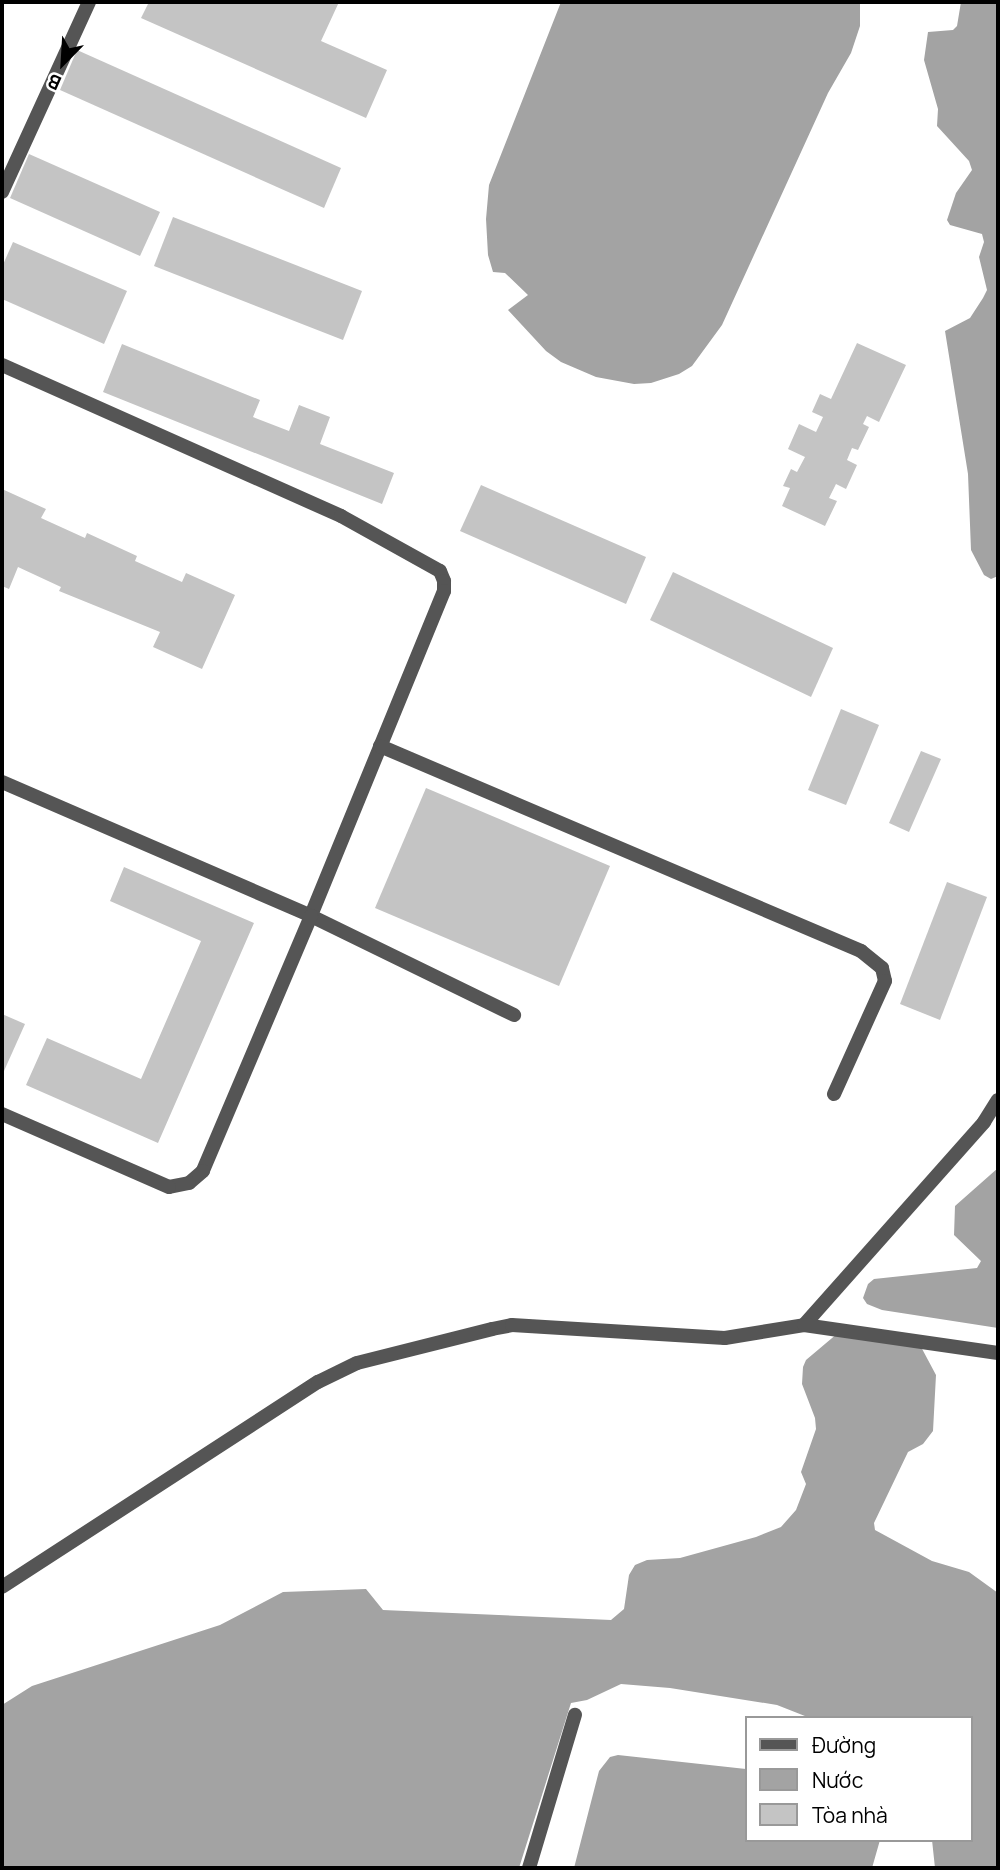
<!DOCTYPE html>
<html>
<head>
<meta charset="utf-8">
<style>
	body { margin:0 }
	#map { position:relative; width:1000px; height:1870px; overflow:hidden; background:#fff; font-family:Manrope,sans-serif }
	div>[style] { position:absolute }
	[style*='--x'] { left:calc(var(--x)*1px); top:calc(var(--y)*1px); width:calc(var(--w)*1px); rotate:calc(var(--a)*1deg) }
	.water>* { inset:0; background:#a3a3a3 }
	.building>* { inset:0; background:#c4c4c4 }
	.service>* { height:14px; margin:-7px; padding:0 7px; transform-origin:7px; border-radius:7px; background:#555 }
	.minor>* { height:14px; margin:-7px; padding:0 7px; transform-origin:7px; border-radius:7px; background:#555 }
	span { translate:-50% -50%; white-space:nowrap; text-align:center; line-height:1.15; -webkit-text-stroke:5px #fff; paint-order:stroke }
	.frame { position:absolute; inset:0; border:4px solid #000; pointer-events:none }
	.legend { position:absolute; left:745px; top:1716px; width:228px; height:126px; box-sizing:border-box; background:#fff; border:2px solid #999; margin:0; padding:9px 12px; list-style:none; font-size:21px; color:#000 }
	.legend li { display:flex; align-items:center; gap:14px; height:35px }
	.legend b { width:35px; border:2px solid #999 }
	.north { position:absolute; left:28px; top:28px; width:70px; height:70px; -webkit-text-stroke:5px #fff; paint-order:stroke; rotate:204deg; font-size:19px; font-weight:700; line-height:28px; text-align:center; color:#000 }
	.north::after { content:''; display:block; margin:auto; width:24px; height:32px; background:#000; clip-path:polygon(50% 0,100% 100%,50% 72%,0 100%) }
</style>
</head>
<body>
<div id="map">
	<div class="water">
		<div style="clip-path:polygon(561px 2px,860px 2px,860px 26px,851px 53px,828px 93px,722px 325px,692px 366px,679px 374px,651px 383px,634px 384px,596px 377px,561px 362px,546px 351px,508px 310px,528px 295px,505px 273px,493px 272px,488px 255px,486px 219px,489px 185px)"></div>
		<div style="clip-path:polygon(961px 2px,998px 2px,998px 576px,991px 579px,984px 575px,971px 550px,968px 474px,945px 331px,970px 318px,983px 298px,987px 290px,979px 257px,984px 242px,982px 234px,950px 225px,947px 220px,956px 193px,972px 170px,969px 161px,937px 126px,938px 109px,924px 60px,928px 32px,953px 30px,957px 26px)"></div>
		<div style="clip-path:polygon(998px 1168px,998px 1328px,882px 1310px,867px 1304px,863px 1298px,868px 1284px,874px 1279px,977px 1268px,981px 1261px,954px 1235px,955px 1206px)"></div>
		<div style="clip-path:polygon(838px 1333px,920px 1345px,936px 1375px,933px 1431px,923px 1444px,908px 1452px,874px 1523px,875px 1530px,932px 1561px,969px 1572px,998px 1593px,998px 1868px,935px 1868px,932px 1840px,970px 1840px,970px 1718px,810px 1718px,777px 1705px,670px 1688px,621px 1684px,587px 1700px,571px 1703px,519px 1868px,2px 1868px,2px 1705px,32px 1686px,220px 1625px,283px 1592px,366px 1589px,383px 1610px,611px 1620px,624px 1609px,629px 1575px,635px 1565px,647px 1560px,680px 1558px,756px 1537px,781px 1527px,796px 1510px,806px 1484px,801px 1472px,816px 1429px,815px 1418px,802px 1384px,803px 1367px,806px 1360px)"></div>
		<div style="clip-path:polygon(618px 1755px,746px 1769px,746px 1840px,880px 1840px,872px 1868px,574px 1868px,599px 1771px,610px 1757px)"></div>
	</div>
	<div class="building">
		<div style="clip-path:polygon(149px 2px,339px 2px,321px 41px,387px 70px,366px 118px,141px 18px)"></div>
		<div style="clip-path:polygon(77px 50px,341px 168px,324px 208px,60px 90px)"></div>
		<div style="clip-path:polygon(29px 154px,160px 212px,140px 256px,10px 198px)"></div>
		<div style="clip-path:polygon(173px 217px,362px 291px,343px 340px,154px 266px)"></div>
		<div style="clip-path:polygon(13px 242px,127px 291px,104px 344px,2px 299px,2px 267px)"></div>
		<div style="clip-path:polygon(857px 343px,906px 365px,879px 422px,867px 416px,863px 424px,869px 427px,858px 450px,852px 448px,847px 460px,857px 465px,846px 489px,836px 484px,829px 498px,837px 501px,825px 526px,782px 506px,790px 488px,783px 486px,791px 469px,797px 472px,805px 457px,788px 449px,799px 424px,816px 432px,823px 417px,812px 412px,820px 394px,831px 399px)"></div>
		<div style="clip-path:polygon(122px 344px,260px 400px,253px 417px,289px 431px,299px 405px,330px 417px,320px 444px,394px 473px,382px 504px,103px 392px)"></div>
		<div style="clip-path:polygon(481px 485px,646px 557px,626px 604px,460px 531px)"></div>
		<div style="clip-path:polygon(2px 489px,46px 509px,41px 518px,85px 538px,87px 533px,137px 556px,135px 561px,182px 582px,186px 573px,235px 595px,202px 669px,153px 647px,160px 632px,59px 591px,61px 587px,18px 567px,9px 589px,2px 586px)"></div>
		<div style="clip-path:polygon(673px 572px,833px 648px,811px 697px,650px 620px)"></div>
		<div style="clip-path:polygon(841px 709px,879px 725px,846px 805px,808px 790px)"></div>
		<div style="clip-path:polygon(921px 751px,941px 759px,909px 832px,889px 823px)"></div>
		<div style="clip-path:polygon(426px 788px,610px 866px,559px 986px,375px 908px)"></div>
		<div style="clip-path:polygon(124px 867px,254px 923px,158px 1143px,26px 1085px,47px 1038px,141px 1079px,201px 941px,110px 901px)"></div>
		<div style="clip-path:polygon(947px 882px,987px 897px,940px 1020px,900px 1004px)"></div>
		<div style="clip-path:polygon(2px 1014px,25px 1024px,4px 1071px,2px 1070px)"></div>
	</div>
	<div class="service">
		<div style="--x:2;--y:192;--w:209;--a:-65.4"></div>
		<div style="--x:2;--y:365;--w:371;--a:24"></div>
		<div style="--x:341;--y:516;--w:113;--a:29.1"></div>
		<div style="--x:440;--y:571;--w:11;--a:68"></div>
		<div style="--x:444;--y:581;--w:10;--a:90"></div>
		<div style="--x:444;--y:591;--w:351;--a:112.3"></div>
		<div style="--x:311;--y:916;--w:226;--a:26"></div>
		<div style="--x:380;--y:746;--w:523;--a:23.08"></div>
		<div style="--x:861;--y:951;--w:27;--a:39"></div>
		<div style="--x:882;--y:968;--w:13;--a:77"></div>
		<div style="--x:885;--y:981;--w:124;--a:114.3"></div>
		<div style="--x:2;--y:782;--w:337;--a:23.4"></div>
		<div style="--x:311;--y:916;--w:277;--a:113"></div>
		<div style="--x:203;--y:1171;--w:18;--a:139"></div>
		<div style="--x:189;--y:1183;--w:20;--a:169"></div>
		<div style="--x:169;--y:1187;--w:182;--a:-156.4"></div>
	</div>
	<div class="minor">
		<div style="--x:804;--y:1325;--w:271;--a:-48.4"></div>
		<div style="--x:984;--y:1122;--w:26;--a:-58"></div>
		<div style="--x:2;--y:1587;--w:377;--a:-33"></div>
		<div style="--x:318;--y:1382;--w:43;--a:-26"></div>
		<div style="--x:357;--y:1363;--w:139;--a:-14.1"></div>
		<div style="--x:492;--y:1329;--w:20;--a:-11"></div>
		<div style="--x:512;--y:1325;--w:213;--a:3.5"></div>
		<div style="--x:725;--y:1338;--w:80;--a:-9.3"></div>
		<div style="--x:804;--y:1325;--w:196;--a:8.2"></div>
		<div style="--x:529;--y:1868;--w:160;--a:-73.3"></div>
	</div>
	<div class="frame"></div>
	<ul class="legend">
	<li><b style="height:9px;background:#555"></b>Đường</li>
	<li><b style="height:19px;background:#a3a3a3"></b>Nước</li>
	<li><b style="height:19px;background:#c4c4c4"></b>Tòa nhà</li>
	</ul>
	<div class="north">B</div>
</div>
</body>
</html>
